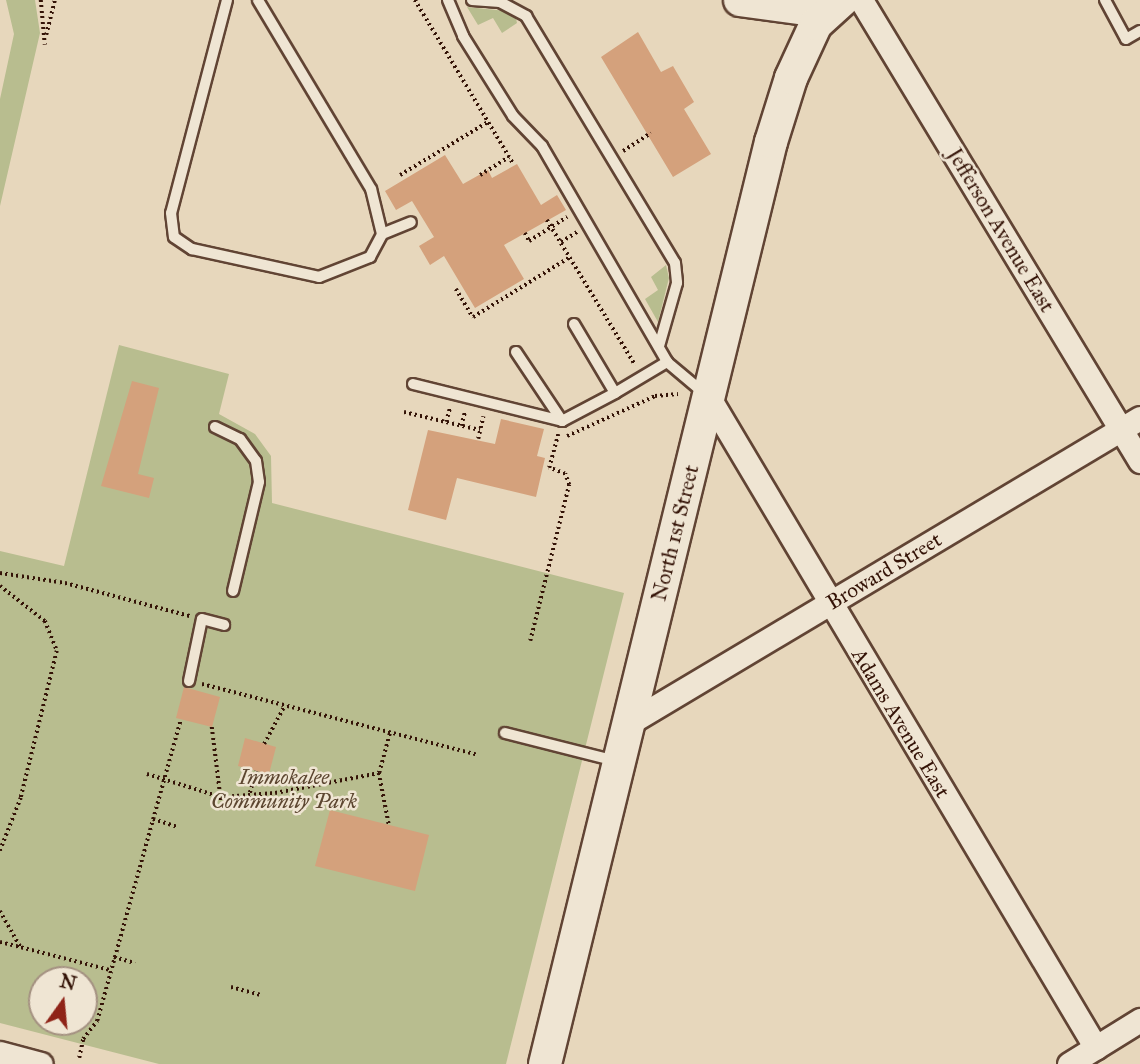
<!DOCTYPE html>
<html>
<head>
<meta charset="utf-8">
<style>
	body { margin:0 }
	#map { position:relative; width:1140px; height:1064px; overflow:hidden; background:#e7d7bc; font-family:"IM FELL Great Primer",serif }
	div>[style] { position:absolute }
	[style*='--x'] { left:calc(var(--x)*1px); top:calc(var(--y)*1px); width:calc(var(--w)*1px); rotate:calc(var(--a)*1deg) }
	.green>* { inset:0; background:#b8bd8f }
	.building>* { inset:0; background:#d4a17c }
	.path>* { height:3.5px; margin-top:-1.75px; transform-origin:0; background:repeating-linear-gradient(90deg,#341307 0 2px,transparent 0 5.5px) }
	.roads { filter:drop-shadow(2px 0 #614434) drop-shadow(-2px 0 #614434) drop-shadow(0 2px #614434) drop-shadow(0 -2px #614434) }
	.lane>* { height:10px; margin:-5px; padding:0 5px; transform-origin:5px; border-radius:5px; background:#efe5d3 }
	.street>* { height:23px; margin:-11.5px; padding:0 11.5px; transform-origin:11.5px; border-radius:11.5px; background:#efe5d3 }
	.secondary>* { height:32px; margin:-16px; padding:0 16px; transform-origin:16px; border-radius:16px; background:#efe5d3 }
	span { translate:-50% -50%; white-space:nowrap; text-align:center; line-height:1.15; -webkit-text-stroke:5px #efe5d3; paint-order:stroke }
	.street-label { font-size:21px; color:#341307 }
	.park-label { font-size:21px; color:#5c4630; font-style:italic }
	.north { position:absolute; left:28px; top:966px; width:70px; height:70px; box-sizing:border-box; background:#efe5d3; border:2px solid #a49181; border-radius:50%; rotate:15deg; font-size:19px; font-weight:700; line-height:28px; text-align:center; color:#341307 }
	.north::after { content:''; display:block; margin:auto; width:24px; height:32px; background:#8f2418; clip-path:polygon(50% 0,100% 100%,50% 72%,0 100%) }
</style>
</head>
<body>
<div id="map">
	<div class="green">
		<div style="clip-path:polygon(6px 0,35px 0,40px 33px,0 206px,0 99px,14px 34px)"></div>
		<div style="clip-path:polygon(467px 7px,506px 11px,515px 14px,517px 23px,502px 33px,493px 18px,478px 25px)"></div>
		<div style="clip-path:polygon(666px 265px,669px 278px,658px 322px,645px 299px,658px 290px,651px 277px)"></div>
		<div style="clip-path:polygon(evenodd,119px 345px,229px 374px,219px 414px,255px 434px,271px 456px,272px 503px,624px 593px,506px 1064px,159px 1064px,0 1023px,0 551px,64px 566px,119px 345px,42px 980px,84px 980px,84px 1022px,42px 1022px,42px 980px)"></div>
	</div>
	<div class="building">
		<div style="clip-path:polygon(638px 32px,661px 72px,673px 66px,694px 102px,684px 109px,711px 154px,673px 177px,601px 57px)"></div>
		<div style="clip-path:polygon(445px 155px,463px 184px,488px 170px,492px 178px,517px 164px,541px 205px,557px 195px,566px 210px,504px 245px,524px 279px,475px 308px,444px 256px,430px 265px,419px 246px,434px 237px,412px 201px,396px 210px,385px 191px)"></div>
		<div style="clip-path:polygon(132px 381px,159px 388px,138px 474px,154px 478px,149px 498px,101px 486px)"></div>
		<div style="clip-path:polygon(501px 419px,544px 429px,537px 456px,545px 458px,536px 497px,457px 478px,446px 520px,408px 510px,428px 430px,495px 444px)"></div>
		<div style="clip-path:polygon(184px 687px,220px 697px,212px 727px,176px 718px)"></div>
		<div style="clip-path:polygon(245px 738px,276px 747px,269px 774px,238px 766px)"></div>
		<div style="clip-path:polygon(330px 810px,429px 835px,415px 891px,315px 866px)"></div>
	</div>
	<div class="path">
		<div style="--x:41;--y:0;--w:45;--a:84.9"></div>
		<div style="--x:415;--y:0;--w:192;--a:59"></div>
		<div style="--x:46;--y:35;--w:36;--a:-76"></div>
		<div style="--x:623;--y:151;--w:33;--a:-33"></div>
		<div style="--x:400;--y:175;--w:103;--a:-31.1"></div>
		<div style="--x:480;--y:175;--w:34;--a:-32"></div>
		<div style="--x:547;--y:220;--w:170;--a:58.7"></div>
		<div style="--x:525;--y:233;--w:9;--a:63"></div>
		<div style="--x:529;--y:241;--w:45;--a:-32.3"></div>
		<div style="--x:561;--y:242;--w:19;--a:-32"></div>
		<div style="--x:456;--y:289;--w:33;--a:59"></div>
		<div style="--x:473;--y:317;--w:114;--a:-31.7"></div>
		<div style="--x:404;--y:412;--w:78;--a:13.3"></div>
		<div style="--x:446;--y:422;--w:16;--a:-75"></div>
		<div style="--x:461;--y:426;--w:16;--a:-75"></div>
		<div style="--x:567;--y:436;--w:97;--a:-24.4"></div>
		<div style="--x:655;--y:396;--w:23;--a:-5"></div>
		<div style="--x:478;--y:439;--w:23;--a:-77"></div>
		<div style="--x:0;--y:573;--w:66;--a:8.7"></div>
		<div style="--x:65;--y:583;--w:129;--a:14.8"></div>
		<div style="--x:0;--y:586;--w:57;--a:37.9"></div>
		<div style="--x:45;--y:621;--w:32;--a:68"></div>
		<div style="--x:57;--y:651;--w:151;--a:103.8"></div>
		<div style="--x:21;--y:798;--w:57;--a:111.6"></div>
		<div style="--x:530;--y:641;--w:161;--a:-76"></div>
		<div style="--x:569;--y:485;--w:12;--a:-110"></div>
		<div style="--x:565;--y:474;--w:17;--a:-159"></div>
		<div style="--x:549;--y:468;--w:35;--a:-75"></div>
		<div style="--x:202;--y:684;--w:285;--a:14.4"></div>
		<div style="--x:212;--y:727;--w:74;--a:83"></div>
		<div style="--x:264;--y:744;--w:44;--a:-61.7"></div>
		<div style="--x:379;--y:773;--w:53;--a:79.1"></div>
		<div style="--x:147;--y:774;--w:77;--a:17.3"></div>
		<div style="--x:221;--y:797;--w:54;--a:-4.2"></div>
		<div style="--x:275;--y:793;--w:106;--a:-10.9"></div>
		<div style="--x:379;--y:773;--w:42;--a:-75"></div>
		<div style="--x:248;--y:798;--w:28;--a:-73"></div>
		<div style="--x:153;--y:819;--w:25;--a:18"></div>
		<div style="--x:0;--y:911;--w:43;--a:60.4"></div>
		<div style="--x:0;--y:942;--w:114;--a:14.3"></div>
		<div style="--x:114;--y:957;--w:22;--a:16"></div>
		<div style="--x:231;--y:987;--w:30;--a:15"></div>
		<div style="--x:79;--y:1058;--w:19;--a:-78"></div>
		<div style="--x:83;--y:1039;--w:23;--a:-52"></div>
		<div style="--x:97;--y:1021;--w:313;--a:-74.5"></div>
	</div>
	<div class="roads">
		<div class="lane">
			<div style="--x:227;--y:0;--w:220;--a:104.7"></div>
			<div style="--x:171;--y:213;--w:24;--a:83"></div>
			<div style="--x:174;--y:237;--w:22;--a:34"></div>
			<div style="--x:192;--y:249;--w:130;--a:12.4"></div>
			<div style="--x:319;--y:277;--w:55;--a:-21.4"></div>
			<div style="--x:370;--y:257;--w:26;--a:-62"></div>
			<div style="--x:382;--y:234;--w:46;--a:-103.7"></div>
			<div style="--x:371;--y:189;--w:220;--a:-120.9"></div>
			<div style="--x:448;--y:0;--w:39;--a:67"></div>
			<div style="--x:463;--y:36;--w:94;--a:58"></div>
			<div style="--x:513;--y:116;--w:42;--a:46"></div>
			<div style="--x:542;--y:146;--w:250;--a:59.9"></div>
			<div style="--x:667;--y:362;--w:48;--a:40"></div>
			<div style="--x:472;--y:0;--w:28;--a:4"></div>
			<div style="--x:500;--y:2;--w:30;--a:28"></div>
			<div style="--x:526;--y:16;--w:288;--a:58.9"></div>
			<div style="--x:675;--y:263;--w:20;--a:84"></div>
			<div style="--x:677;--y:283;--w:66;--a:105.9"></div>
			<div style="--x:1105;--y:0;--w:44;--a:61.7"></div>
			<div style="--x:1126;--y:39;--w:16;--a:-30"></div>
			<div style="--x:382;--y:234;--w:31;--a:-22"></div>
			<div style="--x:574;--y:324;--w:80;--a:59.3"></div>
			<div style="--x:615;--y:393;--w:61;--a:-30.8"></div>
			<div style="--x:516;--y:352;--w:83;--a:56.3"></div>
			<div style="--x:562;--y:421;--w:60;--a:-27.8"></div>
			<div style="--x:413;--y:384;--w:154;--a:13.9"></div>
			<div style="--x:215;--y:427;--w:28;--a:26"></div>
			<div style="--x:240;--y:439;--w:27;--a:54"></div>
			<div style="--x:256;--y:461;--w:21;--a:82"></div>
			<div style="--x:259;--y:482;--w:112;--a:103.4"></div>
			<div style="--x:189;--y:681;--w:63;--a:-78.2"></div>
			<div style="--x:202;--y:619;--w:23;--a:15"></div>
			<div style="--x:505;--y:733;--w:114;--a:14.2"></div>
		</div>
		<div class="street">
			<div style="--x:861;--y:0;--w:539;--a:58.82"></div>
			<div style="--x:709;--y:398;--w:756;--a:59.23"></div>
			<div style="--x:627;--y:724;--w:597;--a:-30.82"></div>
			<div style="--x:0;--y:1053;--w:42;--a:15"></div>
			<div style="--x:1069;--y:1064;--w:84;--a:-31.8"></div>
		</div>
		<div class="secondary">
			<div style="--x:740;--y:0;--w:89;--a:7.8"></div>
			<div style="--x:545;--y:1064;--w:949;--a:-76.23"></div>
			<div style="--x:771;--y:142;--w:67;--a:-72.6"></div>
			<div style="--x:791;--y:78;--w:60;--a:-65.2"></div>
			<div style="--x:816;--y:24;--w:36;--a:-42"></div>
		</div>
	</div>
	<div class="street-label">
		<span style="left:1001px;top:230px;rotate:59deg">Jefferson Avenue East</span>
		<span style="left:675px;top:533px;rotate:-76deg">North 1st Street</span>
		<span style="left:884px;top:571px;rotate:-31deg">Broward Street</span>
		<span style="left:901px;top:723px;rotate:59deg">Adams Avenue East</span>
	</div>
	<div class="park-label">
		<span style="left:284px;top:789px">Immokalee<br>Community Park</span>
	</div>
	<div class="north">N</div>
</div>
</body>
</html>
